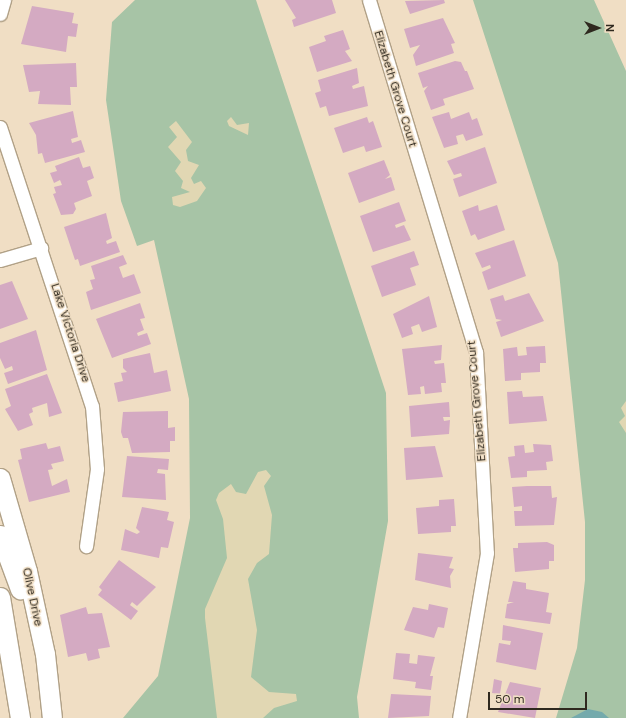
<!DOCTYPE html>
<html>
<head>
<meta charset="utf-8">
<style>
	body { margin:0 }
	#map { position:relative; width:626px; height:718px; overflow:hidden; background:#f0dec4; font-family:"DM Sans",sans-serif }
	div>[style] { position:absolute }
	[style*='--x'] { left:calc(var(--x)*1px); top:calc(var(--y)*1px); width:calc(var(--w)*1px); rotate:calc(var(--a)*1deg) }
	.green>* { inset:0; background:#a7c4a6 }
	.sand>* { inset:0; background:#e1d7b3 }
	.water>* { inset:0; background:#74aaac }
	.building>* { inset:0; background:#d4aac2 }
	.roads { filter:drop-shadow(1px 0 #b1a187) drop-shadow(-1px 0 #b1a187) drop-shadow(0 1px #b1a187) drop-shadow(0 -1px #b1a187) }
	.street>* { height:13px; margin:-6.5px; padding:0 6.5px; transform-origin:6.5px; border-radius:6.5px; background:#fff }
	.secondary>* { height:19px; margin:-9.5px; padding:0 9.5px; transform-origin:9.5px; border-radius:9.5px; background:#fff }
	span { translate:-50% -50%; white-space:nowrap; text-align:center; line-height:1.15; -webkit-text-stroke:3px #f0dec4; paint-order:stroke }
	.street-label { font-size:12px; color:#2f291f }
	.north { position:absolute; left:578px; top:8px; width:40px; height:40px; -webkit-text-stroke:3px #f0dec4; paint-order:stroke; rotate:90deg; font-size:11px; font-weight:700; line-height:16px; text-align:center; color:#2f291f }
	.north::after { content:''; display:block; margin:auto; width:14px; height:18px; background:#2f291f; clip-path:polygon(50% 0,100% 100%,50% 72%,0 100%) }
	.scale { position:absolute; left:488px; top:692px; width:99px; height:18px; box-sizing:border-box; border:2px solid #2f291f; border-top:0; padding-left:5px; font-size:12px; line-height:14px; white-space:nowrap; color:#2f291f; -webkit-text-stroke:3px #f0dec4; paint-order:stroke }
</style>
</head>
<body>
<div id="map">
	<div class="green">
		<div style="clip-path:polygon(135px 0,256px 0,386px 393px,388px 521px,357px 697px,359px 718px,123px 718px,158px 676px,190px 518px,189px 399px,154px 240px,137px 246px,121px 201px,106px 100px,112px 22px)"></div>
		<div style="clip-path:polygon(473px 0,594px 0,626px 71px,626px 718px,556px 718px,577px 648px,585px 580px,585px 522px,558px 263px)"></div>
	</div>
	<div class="sand">
		<div style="clip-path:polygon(231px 117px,237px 125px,249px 123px,248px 135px,229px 126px,227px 121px)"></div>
		<div style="clip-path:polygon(176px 121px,192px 142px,186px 150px,188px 161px,199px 165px,191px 178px,194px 184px,201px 181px,206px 188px,197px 201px,180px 207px,173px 205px,172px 197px,190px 192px,181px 188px,183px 181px,175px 171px,181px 162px,168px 147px,177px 137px,169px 127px)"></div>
		<div style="clip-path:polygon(626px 401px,626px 433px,619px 422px,625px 416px,621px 408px)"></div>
		<div style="clip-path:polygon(266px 470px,271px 476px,264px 486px,272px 515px,269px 554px,257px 563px,248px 579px,257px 630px,251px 677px,269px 692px,296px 694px,297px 701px,274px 708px,263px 718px,217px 718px,205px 618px,205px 609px,227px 558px,223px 519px,216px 500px,219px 493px,231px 484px,236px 492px,246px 494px,258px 472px)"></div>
	</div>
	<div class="water">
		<div style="clip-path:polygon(588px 709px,602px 712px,609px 718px,571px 718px)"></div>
	</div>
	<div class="building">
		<div style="clip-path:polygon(285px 0,332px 0,336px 13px,294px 27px,292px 20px,296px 18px)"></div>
		<div style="clip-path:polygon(444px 0,445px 3px,410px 14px,405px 1px)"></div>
		<div style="clip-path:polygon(32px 6px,74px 13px,72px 23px,78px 24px,76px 37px,68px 36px,66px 52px,21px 44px)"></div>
		<div style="clip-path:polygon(443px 18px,455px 43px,451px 44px,454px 53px,416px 66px,413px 55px,420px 45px,410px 48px,404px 29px)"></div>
		<div style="clip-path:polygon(343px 30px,350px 49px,345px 51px,352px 61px,317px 72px,309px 47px,326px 41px,324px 36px)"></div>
		<div style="clip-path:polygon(455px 61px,461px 62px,465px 71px,467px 71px,474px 89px,443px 99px,445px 105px,431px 110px,424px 91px,428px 86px,423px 88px,418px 73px)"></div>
		<div style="clip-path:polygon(76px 63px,77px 87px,70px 87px,71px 105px,38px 104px,40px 91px,29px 92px,23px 65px)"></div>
		<div style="clip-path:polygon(357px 68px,359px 83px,352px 86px,353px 89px,364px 86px,368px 106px,329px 116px,326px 106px,320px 108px,315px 93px,321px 91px,318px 80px)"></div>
		<div style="clip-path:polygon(73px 111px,78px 137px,71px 139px,72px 143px,81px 140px,85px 152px,45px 163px,42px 153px,38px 154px,36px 135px,29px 123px)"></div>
		<div style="clip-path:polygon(449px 112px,451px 119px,469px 112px,472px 120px,477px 118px,483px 135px,466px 141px,463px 134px,456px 136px,458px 144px,444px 148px,432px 117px)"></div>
		<div style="clip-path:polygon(367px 117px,369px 123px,373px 121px,382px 147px,366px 152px,364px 146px,343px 153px,334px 128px)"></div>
		<div style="clip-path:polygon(485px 147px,497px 183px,459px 197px,453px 179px,462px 176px,461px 173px,454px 175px,447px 161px)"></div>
		<div style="clip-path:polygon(79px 157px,83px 168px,90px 166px,94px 178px,87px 181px,92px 196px,74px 203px,76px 209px,73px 214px,61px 215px,53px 194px,56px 193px,54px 187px,62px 185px,60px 180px,54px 183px,50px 173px,57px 171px,55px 166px)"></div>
		<div style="clip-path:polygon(384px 160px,390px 175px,385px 179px,391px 177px,395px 190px,359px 203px,348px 173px)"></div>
		<div style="clip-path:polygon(399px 202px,406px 221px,395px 225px,396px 228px,404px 225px,411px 240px,373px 252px,360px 216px)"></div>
		<div style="clip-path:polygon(478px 205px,479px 211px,497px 205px,505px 230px,478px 240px,475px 234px,471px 236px,462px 211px)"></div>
		<div style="clip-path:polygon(106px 213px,112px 238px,106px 241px,107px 244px,116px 241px,120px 252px,80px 266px,78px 259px,75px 260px,64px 227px)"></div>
		<div style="clip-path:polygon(514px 240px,526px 276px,488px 290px,482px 272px,491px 268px,490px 265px,482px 268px,475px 253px)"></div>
		<div style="clip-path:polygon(414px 251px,419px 265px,410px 268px,416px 285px,382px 297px,371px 266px)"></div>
		<div style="clip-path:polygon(123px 255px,127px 264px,119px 267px,123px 278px,134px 274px,141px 293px,91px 310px,86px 292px,93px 289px,90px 280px,95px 279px,91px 266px)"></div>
		<div style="clip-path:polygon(12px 281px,28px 319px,0 329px,0 285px)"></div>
		<div style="clip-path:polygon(529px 293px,544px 321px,501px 337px,496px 322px,502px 320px,496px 319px,490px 299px,503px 295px,505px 301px)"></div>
		<div style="clip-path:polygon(429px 296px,437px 327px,422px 332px,419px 324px,411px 327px,413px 334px,402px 338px,393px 314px)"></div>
		<div style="clip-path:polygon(140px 303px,145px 318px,140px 319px,144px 330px,137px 333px,138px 336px,147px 333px,151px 344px,112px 358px,96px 319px)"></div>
		<div style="clip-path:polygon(36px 330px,47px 370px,8px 384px,4px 373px,13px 370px,12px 366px,5px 369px,0 358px,0 343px)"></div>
		<div style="clip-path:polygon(442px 345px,441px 360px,434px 361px,435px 364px,444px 363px,446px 383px,441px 383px,442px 392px,425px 394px,424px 386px,420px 387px,421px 394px,408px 395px,402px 349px)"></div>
		<div style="clip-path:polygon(545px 346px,546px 363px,540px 363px,540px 372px,521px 373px,521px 380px,505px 381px,503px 349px,517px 347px,518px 356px,527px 355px,526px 347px)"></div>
		<div style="clip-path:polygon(150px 353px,154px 373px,167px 370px,171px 391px,118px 402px,114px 383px,123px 381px,121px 373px,127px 372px,123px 368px,123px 359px)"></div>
		<div style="clip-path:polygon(47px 374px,62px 413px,49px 417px,47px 403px,32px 408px,33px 412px,29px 414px,33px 425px,18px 431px,5px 409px,11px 406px,5px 389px)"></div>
		<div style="clip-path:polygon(522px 391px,523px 397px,543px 396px,547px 421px,509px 424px,507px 392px)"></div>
		<div style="clip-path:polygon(449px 402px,450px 417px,443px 417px,444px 421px,450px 420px,449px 434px,411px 437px,409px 406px)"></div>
		<div style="clip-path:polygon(168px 411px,168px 428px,175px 427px,175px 441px,170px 441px,170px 452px,132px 453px,128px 438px,123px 438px,121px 432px,123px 412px)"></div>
		<div style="clip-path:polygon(46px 443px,48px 449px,60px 446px,64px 461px,51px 464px,53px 469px,48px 470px,52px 486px,67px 479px,70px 492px,29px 502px,18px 460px,22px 459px,20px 449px)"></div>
		<div style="clip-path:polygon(533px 444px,551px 445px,553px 461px,546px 462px,547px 470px,527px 471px,527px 477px,511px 478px,508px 457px,515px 456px,514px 446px,524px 445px,525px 453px,534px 452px)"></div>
		<div style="clip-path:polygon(435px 446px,443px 477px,406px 480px,404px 448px)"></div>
		<div style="clip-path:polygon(127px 456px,169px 459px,168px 470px,158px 469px,157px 473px,165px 474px,166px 500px,122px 497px)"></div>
		<div style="clip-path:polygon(527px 486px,551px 486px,552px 498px,557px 497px,554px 525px,515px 526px,514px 511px,522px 511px,522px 506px,514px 507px,512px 487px)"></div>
		<div style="clip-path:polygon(454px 499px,456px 526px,451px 526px,451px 532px,418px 534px,416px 508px,439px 506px,439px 500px)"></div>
		<div style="clip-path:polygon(142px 507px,169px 512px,167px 520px,174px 522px,168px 548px,161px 547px,159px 558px,121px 550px,125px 529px,137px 534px,140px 532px,136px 528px)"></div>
		<div style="clip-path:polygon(547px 542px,554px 545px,554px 561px,549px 561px,549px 569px,515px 572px,513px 548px,518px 548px,518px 543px)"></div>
		<div style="clip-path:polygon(418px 553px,453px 557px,449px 568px,454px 569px,450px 576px,451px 588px,415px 580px)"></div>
		<div style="clip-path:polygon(119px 560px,156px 587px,137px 606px,132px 602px,130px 605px,138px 611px,131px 620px,98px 595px,102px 590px,99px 587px)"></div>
		<div style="clip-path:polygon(513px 581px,526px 583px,526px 589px,549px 593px,546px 612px,552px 613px,550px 624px,505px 618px,507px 604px,514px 602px,508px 602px)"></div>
		<div style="clip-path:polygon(429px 604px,448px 608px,444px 628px,438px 627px,434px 638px,404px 630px,413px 607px,428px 610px)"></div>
		<div style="clip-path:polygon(86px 607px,88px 614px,102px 613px,110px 647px,98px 649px,100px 658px,88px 661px,86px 653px,68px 657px,60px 615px)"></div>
		<div style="clip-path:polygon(503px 625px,543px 633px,536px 670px,496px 662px,499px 643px,510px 645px,511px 641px,502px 640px)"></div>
		<div style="clip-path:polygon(396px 653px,410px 654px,409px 663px,417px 664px,418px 655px,435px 657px,430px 676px,433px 676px,431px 690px,415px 688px,416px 682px,393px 679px)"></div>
		<div style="clip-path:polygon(494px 679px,502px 681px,500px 694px,492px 693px)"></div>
		<div style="clip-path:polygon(510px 682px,541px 688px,535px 718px,498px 712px)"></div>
		<div style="clip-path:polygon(391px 694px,431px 696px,429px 716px,388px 718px)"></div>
	</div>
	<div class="roads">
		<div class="street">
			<div style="--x:369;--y:0;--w:368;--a:73.1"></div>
			<div style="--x:476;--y:352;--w:201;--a:86.9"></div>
			<div style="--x:487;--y:553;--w:167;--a:99.6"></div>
			<div style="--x:0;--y:14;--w:15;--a:-74"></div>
			<div style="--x:0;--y:127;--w:294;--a:71.8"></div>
			<div style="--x:92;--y:406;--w:63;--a:85.5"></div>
			<div style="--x:97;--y:469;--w:78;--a:98.1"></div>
			<div style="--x:0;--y:260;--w:43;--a:-16.3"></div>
		</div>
		<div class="secondary">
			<div style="--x:0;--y:478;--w:97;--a:73.8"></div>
			<div style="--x:27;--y:571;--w:85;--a:77.8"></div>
			<div style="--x:45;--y:654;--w:64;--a:83.8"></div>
			<div style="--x:0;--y:535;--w:58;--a:69.7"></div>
			<div style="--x:0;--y:597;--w:123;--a:80.6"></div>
		</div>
	</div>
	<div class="street-label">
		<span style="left:395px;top:89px;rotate:73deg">Elizabeth Grove Court</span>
		<span style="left:70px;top:333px;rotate:72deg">Lake Victoria Drive</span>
		<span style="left:477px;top:401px;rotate:-95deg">Elizabeth Grove Court</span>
		<span style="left:32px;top:597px;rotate:78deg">Olive Drive</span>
	</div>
	<div class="north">N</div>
	<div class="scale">50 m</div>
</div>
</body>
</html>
